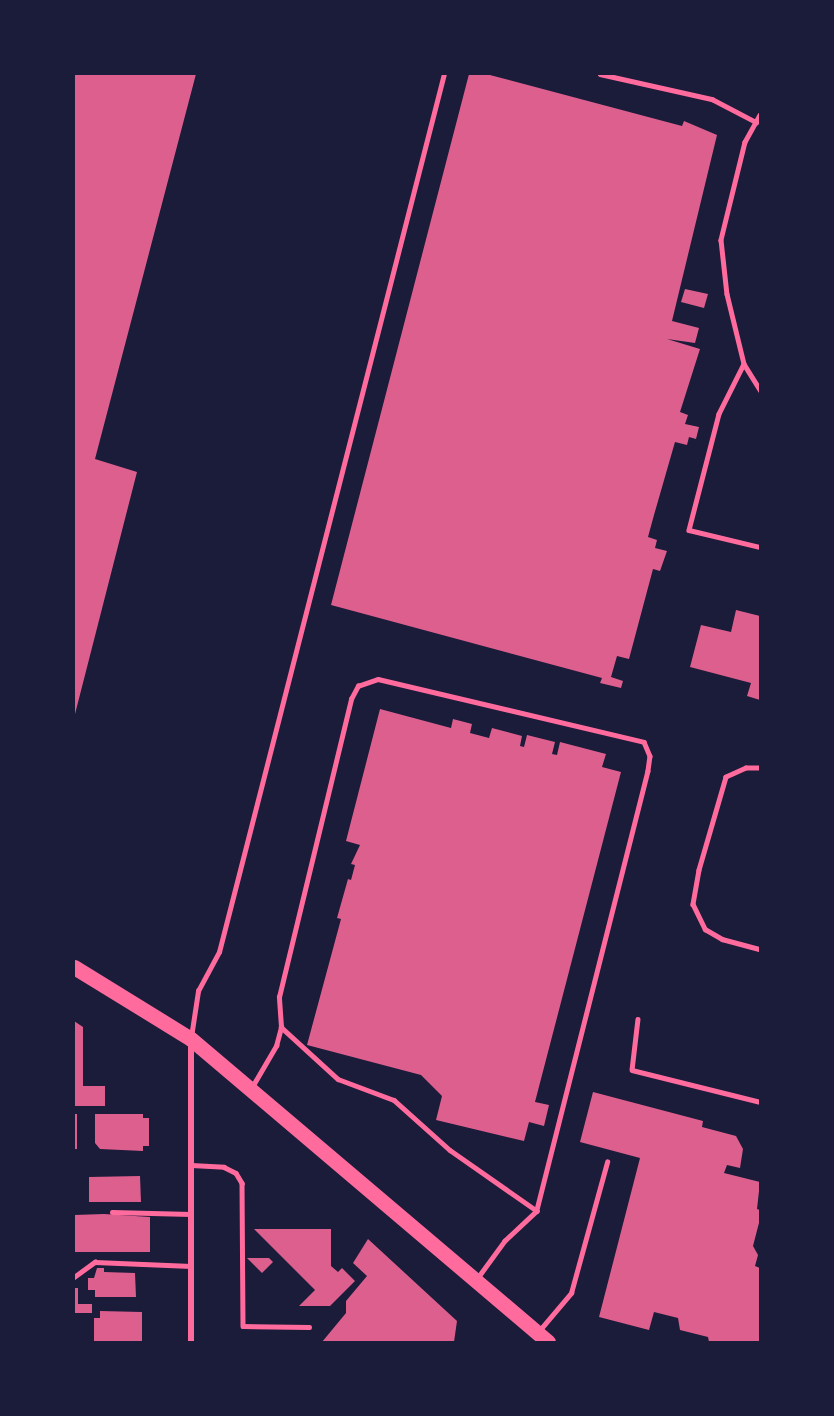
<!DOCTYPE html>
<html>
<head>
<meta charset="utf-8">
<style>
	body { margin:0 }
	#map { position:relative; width:834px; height:1416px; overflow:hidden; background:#1b1b3a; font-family:Ubuntu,sans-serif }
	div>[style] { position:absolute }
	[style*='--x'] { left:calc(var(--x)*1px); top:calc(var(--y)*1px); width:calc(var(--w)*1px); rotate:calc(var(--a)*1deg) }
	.building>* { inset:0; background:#dd5f8e }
	.service>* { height:4.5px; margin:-2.25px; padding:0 2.25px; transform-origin:2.25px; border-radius:2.25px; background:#ff6b9d }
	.minor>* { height:6px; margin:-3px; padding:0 3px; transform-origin:3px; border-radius:3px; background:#ff6b9d }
	.primary>* { height:15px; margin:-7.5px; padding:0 7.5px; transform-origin:7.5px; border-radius:7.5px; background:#ff6b9d }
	span { translate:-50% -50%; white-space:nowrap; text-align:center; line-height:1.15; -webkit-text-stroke:5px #1b1b3a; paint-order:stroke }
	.frame { position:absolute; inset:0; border:75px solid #1b1b3a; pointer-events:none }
</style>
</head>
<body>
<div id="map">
	<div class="building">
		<div style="clip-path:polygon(74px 74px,196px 74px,95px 459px,137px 472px,74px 718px)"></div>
		<div style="clip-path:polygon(469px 74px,486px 74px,682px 126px,684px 121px,717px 135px,672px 321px,699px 328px,695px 343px,667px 339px,700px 349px,680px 412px,688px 415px,685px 424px,699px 427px,696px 439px,689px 437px,687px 445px,675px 442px,654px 515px,648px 537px,657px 540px,655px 548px,667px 551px,660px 571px,653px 569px,629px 659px,617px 656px,611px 677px,623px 681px,621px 688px,600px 683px,602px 678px,331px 605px)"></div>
		<div style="clip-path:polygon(685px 289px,708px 294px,704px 308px,681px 302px)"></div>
		<div style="clip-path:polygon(736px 610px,760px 616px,760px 700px,747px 696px,751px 683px,690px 667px,701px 625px,731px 632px)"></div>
		<div style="clip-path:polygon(380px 709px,451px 728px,453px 719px,472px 724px,470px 733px,489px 738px,492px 728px,522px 736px,520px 746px,524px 747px,527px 735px,555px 742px,552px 754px,557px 755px,560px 742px,606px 754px,602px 767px,621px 772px,535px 1102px,549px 1105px,544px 1126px,529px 1122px,524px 1141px,436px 1120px,442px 1096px,421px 1075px,307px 1045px,341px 919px,337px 918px,348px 879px,351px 880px,355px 865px,351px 864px,360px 845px,346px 841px)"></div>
		<div style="clip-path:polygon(74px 1021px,83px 1027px,83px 1086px,105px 1086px,105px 1106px,74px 1106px)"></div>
		<div style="clip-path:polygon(593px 1092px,703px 1121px,702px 1127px,736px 1136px,743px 1149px,740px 1168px,727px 1165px,724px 1173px,760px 1182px,757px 1209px,760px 1210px,760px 1219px,753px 1246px,758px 1255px,755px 1266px,760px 1268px,760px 1342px,709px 1342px,708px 1337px,680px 1330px,678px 1318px,654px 1312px,649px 1330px,599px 1317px,640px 1158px,580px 1142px)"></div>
		<div style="clip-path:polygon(74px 1114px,77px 1114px,77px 1149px,74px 1149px)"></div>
		<div style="clip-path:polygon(95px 1114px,143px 1114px,143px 1118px,149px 1118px,149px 1146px,143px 1146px,143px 1151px,100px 1149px,95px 1143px)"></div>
		<div style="clip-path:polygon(140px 1176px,141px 1202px,89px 1202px,89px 1177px)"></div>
		<div style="clip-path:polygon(104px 1214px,150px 1217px,150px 1252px,74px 1252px,74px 1215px)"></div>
		<div style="clip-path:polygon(254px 1229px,331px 1229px,331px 1266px,338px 1272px,342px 1268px,355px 1281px,330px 1306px,299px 1306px,315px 1290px)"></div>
		<div style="clip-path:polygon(368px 1239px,457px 1321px,454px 1342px,322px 1342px,346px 1313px,346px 1301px,367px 1276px,353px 1263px)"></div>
		<div style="clip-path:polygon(247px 1258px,269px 1258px,273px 1262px,262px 1273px)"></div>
		<div style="clip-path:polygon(97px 1268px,104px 1268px,104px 1272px,135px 1273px,136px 1297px,95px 1297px,95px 1290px,88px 1290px,88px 1278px,94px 1278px)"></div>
		<div style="clip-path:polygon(74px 1288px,78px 1288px,78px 1304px,92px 1304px,92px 1313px,74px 1313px)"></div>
		<div style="clip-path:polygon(100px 1311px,142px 1312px,142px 1342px,94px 1341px,94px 1318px,100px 1318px)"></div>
	</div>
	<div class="service">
		<div style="--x:600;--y:74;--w:115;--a:12.6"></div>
		<div style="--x:712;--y:99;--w:50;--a:27.6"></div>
		<div style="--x:760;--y:115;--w:31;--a:119"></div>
		<div style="--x:745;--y:142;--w:101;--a:103.8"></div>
		<div style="--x:721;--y:240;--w:54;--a:83.7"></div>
		<div style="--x:727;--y:294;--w:72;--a:76.3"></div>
		<div style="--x:744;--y:364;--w:31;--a:58"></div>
		<div style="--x:744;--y:364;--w:56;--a:116.6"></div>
		<div style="--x:719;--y:414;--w:120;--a:104.5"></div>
		<div style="--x:689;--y:530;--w:73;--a:13.5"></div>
		<div style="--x:760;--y:768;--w:14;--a:180"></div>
		<div style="--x:746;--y:768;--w:22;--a:156"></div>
		<div style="--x:726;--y:777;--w:97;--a:106.2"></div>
		<div style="--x:699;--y:870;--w:35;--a:100"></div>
		<div style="--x:693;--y:904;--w:28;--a:64"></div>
		<div style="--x:705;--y:929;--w:20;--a:30"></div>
		<div style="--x:722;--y:939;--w:39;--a:15"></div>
		<div style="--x:638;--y:1019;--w:51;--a:96.7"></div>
		<div style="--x:632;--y:1070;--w:132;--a:14"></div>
		<div style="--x:281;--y:1027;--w:77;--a:42.4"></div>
		<div style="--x:338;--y:1079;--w:60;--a:20.6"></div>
		<div style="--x:394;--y:1100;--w:75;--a:41.8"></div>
		<div style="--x:450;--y:1150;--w:106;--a:35"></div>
		<div style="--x:191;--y:1037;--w:47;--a:-81.3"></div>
		<div style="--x:198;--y:991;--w:44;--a:-61.7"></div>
		<div style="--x:219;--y:952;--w:906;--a:-75.63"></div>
		<div style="--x:252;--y:1087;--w:48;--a:-59.7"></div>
		<div style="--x:276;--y:1046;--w:20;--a:-75"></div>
		<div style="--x:281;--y:1027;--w:30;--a:-94"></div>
		<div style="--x:279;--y:997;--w:307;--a:-76.4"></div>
		<div style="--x:351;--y:699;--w:15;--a:-62"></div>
		<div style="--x:358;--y:686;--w:21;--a:-19"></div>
		<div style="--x:378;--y:679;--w:273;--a:13.3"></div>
		<div style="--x:644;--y:742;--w:15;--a:67"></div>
		<div style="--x:650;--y:756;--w:15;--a:98"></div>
		<div style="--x:648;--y:771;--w:454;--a:104.2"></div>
		<div style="--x:537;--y:1211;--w:44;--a:136.8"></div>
		<div style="--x:505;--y:1241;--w:46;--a:126.1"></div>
		<div style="--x:191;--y:1165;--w:33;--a:3"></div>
		<div style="--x:224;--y:1167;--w:13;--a:27"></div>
		<div style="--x:236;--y:1173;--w:12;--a:59"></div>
		<div style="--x:242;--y:1183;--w:143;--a:89.6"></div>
		<div style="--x:243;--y:1326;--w:66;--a:0.9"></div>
		<div style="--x:112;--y:1212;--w:79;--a:1.5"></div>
		<div style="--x:74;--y:1277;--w:26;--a:-36"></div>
		<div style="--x:95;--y:1262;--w:96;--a:2.4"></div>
		<div style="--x:539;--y:1331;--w:50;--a:-49.9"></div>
		<div style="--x:571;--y:1293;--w:136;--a:-74.6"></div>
	</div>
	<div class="minor">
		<div style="--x:191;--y:1043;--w:299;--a:90"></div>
	</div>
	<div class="primary">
		<div style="--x:74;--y:967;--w:137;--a:31.6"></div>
		<div style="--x:191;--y:1039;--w:468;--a:40.3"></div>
	</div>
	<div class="frame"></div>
</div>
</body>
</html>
